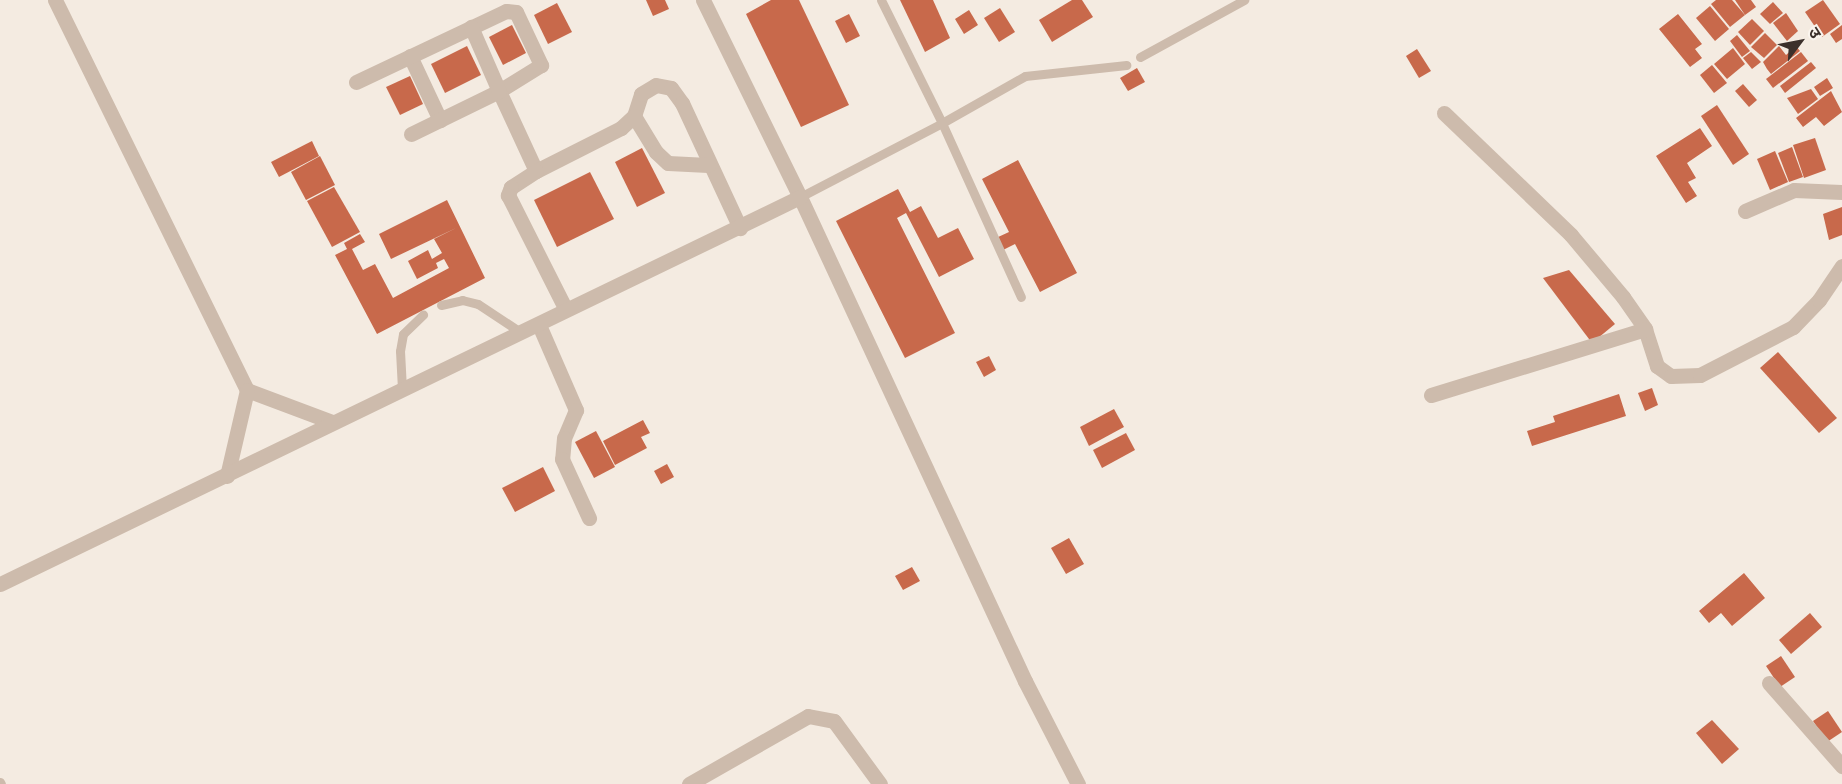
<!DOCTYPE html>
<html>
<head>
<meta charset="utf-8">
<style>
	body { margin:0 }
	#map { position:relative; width:1842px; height:784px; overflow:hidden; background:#f4ebe1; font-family:"PT Sans","Noto Sans Devanagari",sans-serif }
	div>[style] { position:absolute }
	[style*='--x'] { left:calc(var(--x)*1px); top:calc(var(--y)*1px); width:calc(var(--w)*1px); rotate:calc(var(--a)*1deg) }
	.building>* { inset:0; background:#c8694b }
	.lane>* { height:9px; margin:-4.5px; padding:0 4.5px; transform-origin:4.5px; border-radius:4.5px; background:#cdbbac }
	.street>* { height:15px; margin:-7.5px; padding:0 7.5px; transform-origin:7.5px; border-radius:7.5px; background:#cdbbac }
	span { translate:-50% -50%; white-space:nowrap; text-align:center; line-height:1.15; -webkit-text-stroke:5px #fbf5ee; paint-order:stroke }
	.north { position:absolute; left:1770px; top:12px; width:60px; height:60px; -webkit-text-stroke:4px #fbf5ee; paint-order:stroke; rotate:58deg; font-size:16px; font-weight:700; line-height:24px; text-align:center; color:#3b302b }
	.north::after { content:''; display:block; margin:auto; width:21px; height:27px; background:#3b302b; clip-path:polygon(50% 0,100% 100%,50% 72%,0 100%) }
</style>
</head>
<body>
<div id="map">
	<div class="building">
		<div style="clip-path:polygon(646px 0,665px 0,669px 9px,653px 16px)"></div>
		<div style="clip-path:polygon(771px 0,799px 0,849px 105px,801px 127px,746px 14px)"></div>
		<div style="clip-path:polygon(900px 0,933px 0,950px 38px,925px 52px)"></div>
		<div style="clip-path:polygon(1072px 0,1082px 0,1093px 17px,1052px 42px,1039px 20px)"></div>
		<div style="clip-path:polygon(1716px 0,1732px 0,1745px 15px,1730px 27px,1711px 4px)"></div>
		<div style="clip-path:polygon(1735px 0,1751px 0,1756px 7px,1745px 15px)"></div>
		<div style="clip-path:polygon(1823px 0,1840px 24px,1822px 37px,1805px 12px)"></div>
		<div style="clip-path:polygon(1773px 2px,1783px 13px,1770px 24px,1760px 14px)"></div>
		<div style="clip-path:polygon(557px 3px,572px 32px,548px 44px,534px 15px)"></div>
		<div style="clip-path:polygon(1710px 6px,1729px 29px,1715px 41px,1696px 18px)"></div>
		<div style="clip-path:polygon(1000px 8px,1015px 32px,999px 42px,984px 18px)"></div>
		<div style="clip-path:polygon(969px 10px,978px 25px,964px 34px,955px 19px)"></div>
		<div style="clip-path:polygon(1786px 13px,1798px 31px,1787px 41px,1773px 23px)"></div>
		<div style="clip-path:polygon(849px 14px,860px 36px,846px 43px,835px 21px)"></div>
		<div style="clip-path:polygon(1678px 14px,1702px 44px,1695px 49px,1702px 58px,1690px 67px,1659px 29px)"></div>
		<div style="clip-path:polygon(1752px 19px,1764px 31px,1750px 45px,1738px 32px)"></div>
		<div style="clip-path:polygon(512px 25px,526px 53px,503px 65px,489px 37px)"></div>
		<div style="clip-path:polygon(1842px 25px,1842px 39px,1836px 43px,1830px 34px)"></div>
		<div style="clip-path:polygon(1765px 33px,1777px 45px,1764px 58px,1751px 47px)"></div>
		<div style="clip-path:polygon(1737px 35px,1750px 51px,1742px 57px,1730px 41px)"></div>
		<div style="clip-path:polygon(467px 46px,481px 75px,445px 93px,431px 64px)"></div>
		<div style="clip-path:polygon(1779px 46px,1786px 55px,1796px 46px,1800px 51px,1771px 74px,1767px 69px,1781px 59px,1767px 69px,1763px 62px)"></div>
		<div style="clip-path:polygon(1733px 48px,1745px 64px,1727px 79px,1714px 64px)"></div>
		<div style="clip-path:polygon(1417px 49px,1431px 71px,1419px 78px,1406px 56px)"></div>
		<div style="clip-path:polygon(1751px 52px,1761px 62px,1752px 69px,1743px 58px)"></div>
		<div style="clip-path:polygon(1801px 52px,1808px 61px,1773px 88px,1766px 79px)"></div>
		<div style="clip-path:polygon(1811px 62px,1816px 68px,1785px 93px,1780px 86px)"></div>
		<div style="clip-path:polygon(1712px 65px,1727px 83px,1714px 93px,1700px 75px)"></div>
		<div style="clip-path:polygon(1137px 68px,1145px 82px,1128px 91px,1120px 78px)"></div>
		<div style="clip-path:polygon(410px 76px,423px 104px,400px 115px,386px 87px)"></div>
		<div style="clip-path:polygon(1827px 78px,1833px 88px,1820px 96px,1814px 87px)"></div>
		<div style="clip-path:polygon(1743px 84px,1757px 100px,1749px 107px,1735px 91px)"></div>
		<div style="clip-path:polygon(1811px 89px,1818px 99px,1798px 114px,1787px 98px)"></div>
		<div style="clip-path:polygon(1831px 91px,1842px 112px,1824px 126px,1816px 117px,1803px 127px,1796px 118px)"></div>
		<div style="clip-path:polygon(1717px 105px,1749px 154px,1733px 165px,1701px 116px)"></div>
		<div style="clip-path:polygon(1700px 128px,1712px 146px,1687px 163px,1696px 178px,1688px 182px,1697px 196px,1686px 203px,1656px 156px)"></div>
		<div style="clip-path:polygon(1815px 138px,1826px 170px,1804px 178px,1793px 145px)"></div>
		<div style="clip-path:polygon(312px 141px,319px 156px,279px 177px,271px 162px)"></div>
		<div style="clip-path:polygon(1792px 147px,1803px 177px,1789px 182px,1778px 153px)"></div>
		<div style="clip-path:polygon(642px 148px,665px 193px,637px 207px,615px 162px)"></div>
		<div style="clip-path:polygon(1775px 151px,1788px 182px,1770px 190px,1757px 159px)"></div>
		<div style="clip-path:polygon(320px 156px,335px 185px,306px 200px,291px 172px)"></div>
		<div style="clip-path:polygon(1018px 160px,1077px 273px,1040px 292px,1015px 244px,1003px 250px,996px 238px,1009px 232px,982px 179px)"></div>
		<div style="clip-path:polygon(590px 172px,614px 219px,557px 247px,534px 200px)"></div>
		<div style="clip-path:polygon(334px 187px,360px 232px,332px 247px,307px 201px)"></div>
		<div style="clip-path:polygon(898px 189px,910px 212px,921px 206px,938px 238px,958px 228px,974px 259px,939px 277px,906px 213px,897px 218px,955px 333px,905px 358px,836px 221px)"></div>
		<div style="clip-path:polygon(447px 200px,485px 278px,377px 334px,335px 255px,347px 249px,344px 243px,360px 234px,365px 242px,352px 249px,363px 270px,375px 264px,393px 298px,449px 268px,444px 259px,436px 263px,438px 268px,417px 279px,408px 261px,428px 250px,432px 259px,442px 253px,434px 239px,456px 228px,391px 259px,379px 234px)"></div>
		<div style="clip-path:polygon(1842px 207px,1842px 235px,1829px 240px,1823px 214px)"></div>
		<div style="clip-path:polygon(1569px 270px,1615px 324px,1592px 343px,1543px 278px)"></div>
		<div style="clip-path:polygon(1778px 352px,1837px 418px,1819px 433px,1760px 368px)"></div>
		<div style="clip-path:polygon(989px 356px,996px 370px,984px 377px,976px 362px)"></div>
		<div style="clip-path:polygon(1652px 388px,1658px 405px,1645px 411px,1638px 393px)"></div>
		<div style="clip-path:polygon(1619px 394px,1626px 416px,1532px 446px,1527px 431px,1555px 422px,1553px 416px)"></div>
		<div style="clip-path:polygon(1114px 409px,1124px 427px,1089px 446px,1080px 427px)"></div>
		<div style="clip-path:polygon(643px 420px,650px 433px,641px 437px,647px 448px,615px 465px,603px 441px)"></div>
		<div style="clip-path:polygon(596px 431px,615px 467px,594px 478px,575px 442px)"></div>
		<div style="clip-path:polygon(1126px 433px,1135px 450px,1102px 468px,1093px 450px)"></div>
		<div style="clip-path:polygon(667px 464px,674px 477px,661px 484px,654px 471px)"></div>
		<div style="clip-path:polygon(543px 467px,555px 491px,515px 512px,502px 488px)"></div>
		<div style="clip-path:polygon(1069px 538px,1084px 564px,1066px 574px,1051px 548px)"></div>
		<div style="clip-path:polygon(912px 567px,920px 581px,903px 590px,895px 576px)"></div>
		<div style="clip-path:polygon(1744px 573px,1765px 598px,1732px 626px,1721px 613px,1709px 623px,1699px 611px)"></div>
		<div style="clip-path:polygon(1810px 613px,1822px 627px,1791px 654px,1779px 640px)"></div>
		<div style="clip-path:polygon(1781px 656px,1795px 677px,1780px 687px,1766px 666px)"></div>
		<div style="clip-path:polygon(1828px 711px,1842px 732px,1827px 742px,1813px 721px)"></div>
		<div style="clip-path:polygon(1712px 720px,1739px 749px,1722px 764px,1696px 733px)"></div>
	</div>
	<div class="lane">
		<div style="--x:881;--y:0;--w:137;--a:63.6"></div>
		<div style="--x:942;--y:123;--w:95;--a:-29.5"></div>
		<div style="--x:1025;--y:76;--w:102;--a:-6.2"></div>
		<div style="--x:1140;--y:57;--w:119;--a:-28.7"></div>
		<div style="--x:800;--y:197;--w:160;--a:-27.5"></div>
		<div style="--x:942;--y:123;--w:191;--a:65.6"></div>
		<div style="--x:441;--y:305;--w:22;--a:-13"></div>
		<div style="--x:462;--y:300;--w:16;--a:14"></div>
		<div style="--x:478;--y:304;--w:53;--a:33.4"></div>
		<div style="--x:402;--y:389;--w:38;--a:-93"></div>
		<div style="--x:400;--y:351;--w:17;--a:-80"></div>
		<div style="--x:403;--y:334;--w:28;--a:-44"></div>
		<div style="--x:0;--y:782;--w:2;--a:63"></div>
	</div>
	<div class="street">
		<div style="--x:55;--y:0;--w:435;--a:63.8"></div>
		<div style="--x:247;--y:390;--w:91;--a:20.6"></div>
		<div style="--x:703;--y:0;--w:220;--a:63.8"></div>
		<div style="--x:800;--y:197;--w:534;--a:65.07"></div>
		<div style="--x:1025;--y:681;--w:116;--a:62.8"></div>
		<div style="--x:410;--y:56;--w:71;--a:64.9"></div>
		<div style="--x:356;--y:82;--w:166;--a:-25.3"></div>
		<div style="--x:506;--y:11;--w:10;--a:6"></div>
		<div style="--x:516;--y:12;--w:59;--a:64.7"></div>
		<div style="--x:541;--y:65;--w:49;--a:148.2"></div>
		<div style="--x:499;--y:91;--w:88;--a:65.2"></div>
		<div style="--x:536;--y:171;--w:95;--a:-26.8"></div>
		<div style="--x:621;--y:128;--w:18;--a:-43"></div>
		<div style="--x:634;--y:116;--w:23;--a:-72"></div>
		<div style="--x:641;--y:94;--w:17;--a:-31"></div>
		<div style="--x:656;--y:85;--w:15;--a:11"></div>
		<div style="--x:671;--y:88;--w:19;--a:54"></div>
		<div style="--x:682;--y:103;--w:138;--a:65.1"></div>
		<div style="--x:1444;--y:113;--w:176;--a:43.8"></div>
		<div style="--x:1571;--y:235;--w:81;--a:50"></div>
		<div style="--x:1623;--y:297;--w:39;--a:55"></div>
		<div style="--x:1645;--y:329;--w:39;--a:72"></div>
		<div style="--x:1657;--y:366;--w:17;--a:36"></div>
		<div style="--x:1671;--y:376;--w:29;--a:-2"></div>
		<div style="--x:1700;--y:375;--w:105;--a:-27.3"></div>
		<div style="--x:1793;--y:327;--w:37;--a:-46"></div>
		<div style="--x:1819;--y:300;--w:41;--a:-55.9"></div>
		<div style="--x:634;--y:116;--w:42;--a:58.6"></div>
		<div style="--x:656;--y:152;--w:16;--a:43"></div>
		<div style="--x:668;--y:163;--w:40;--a:2.9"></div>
		<div style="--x:411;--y:134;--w:98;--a:-26"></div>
		<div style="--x:499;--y:91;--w:70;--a:-113.6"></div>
		<div style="--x:536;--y:171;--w:30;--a:147"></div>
		<div style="--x:511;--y:187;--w:9;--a:111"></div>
		<div style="--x:508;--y:195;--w:127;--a:63.2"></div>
		<div style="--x:1745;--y:211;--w:53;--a:-23.2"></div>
		<div style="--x:1794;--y:190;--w:48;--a:2.4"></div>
		<div style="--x:539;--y:325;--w:93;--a:66.5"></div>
		<div style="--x:576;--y:410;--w:30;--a:113"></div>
		<div style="--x:564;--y:438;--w:21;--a:95"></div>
		<div style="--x:562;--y:459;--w:65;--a:65.4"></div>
		<div style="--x:1431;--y:395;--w:224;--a:-17.1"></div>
		<div style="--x:227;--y:476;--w:88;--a:-76.9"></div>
		<div style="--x:0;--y:584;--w:889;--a:-25.82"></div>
		<div style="--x:1769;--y:683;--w:111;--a:48.7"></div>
		<div style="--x:689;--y:784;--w:137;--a:-29.7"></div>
		<div style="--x:808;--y:716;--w:26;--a:11"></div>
		<div style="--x:834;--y:721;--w:78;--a:53.9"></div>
	</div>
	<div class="north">उ</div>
</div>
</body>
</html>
